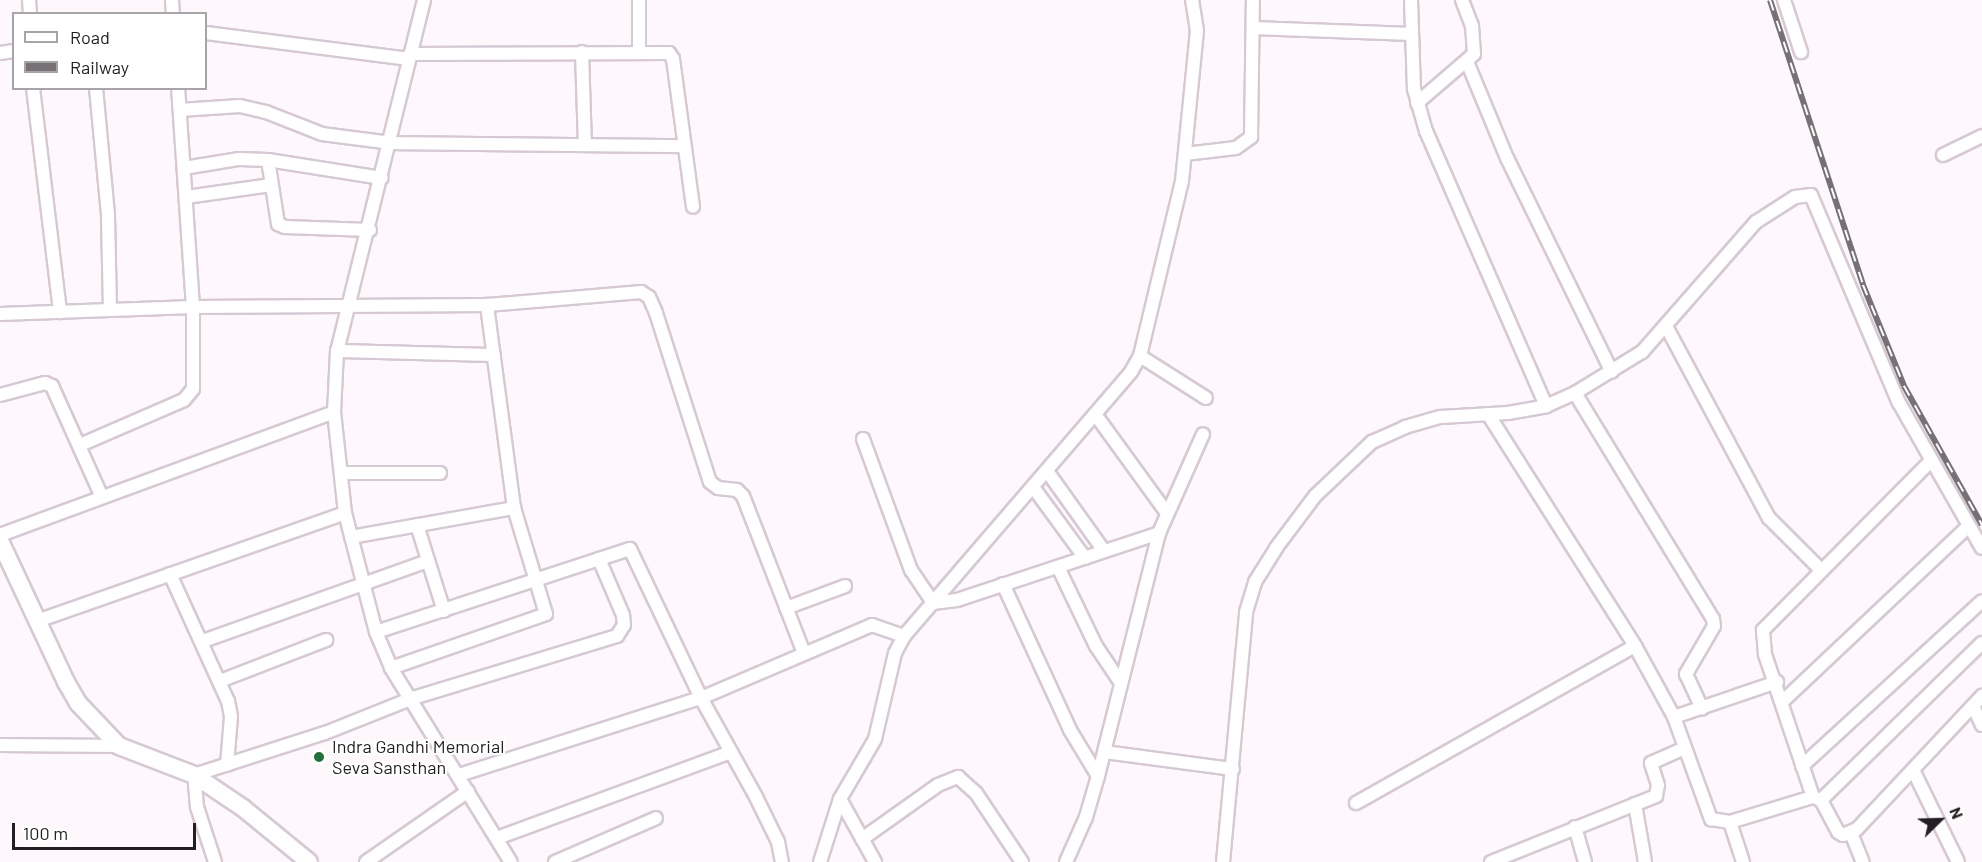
<!DOCTYPE html>
<html>
<head>
<meta charset="utf-8">
<style>
	body { margin:0 }
	#map { position:relative; width:1982px; height:862px; overflow:hidden; background:#fef8fd; font-family:Barlow,sans-serif }
	div>[style] { position:absolute }
	[style*='--x'] { left:calc(var(--x)*1px); top:calc(var(--y)*1px); width:calc(var(--w)*1px); rotate:calc(var(--a)*1deg) }
	.roads { filter:drop-shadow(2px 0 #d6c9d4) drop-shadow(-2px 0 #d6c9d4) drop-shadow(0 2px #d6c9d4) drop-shadow(0 -2px #d6c9d4) }
	.street>* { height:12px; margin:-6px; padding:0 6px; transform-origin:6px; border-radius:6px; background:#fff }
	.secondary>* { height:16px; margin:-8px; padding:0 8px; transform-origin:8px; border-radius:8px; background:#fff }
	.rail>* { height:6px; margin-top:-3px; transform-origin:0; background:repeating-linear-gradient(90deg,#fff 0 11px,#767175 0 22px); box-sizing:border-box; border-block:2px solid #767175 }
	.dots>* { width:16px; height:16px; translate:-50% -50%; box-sizing:border-box; border:3px solid #fff; border-radius:50% }
	span { translate:-50% -50%; white-space:nowrap; text-align:center; line-height:1.15; -webkit-text-stroke:4.5px #fff; paint-order:stroke }
	.poi-label { font-size:18px; color:#231e22 }
	.left { translate:0 -50%; text-align:left }
	.legend { position:absolute; left:12px; top:12px; width:195px; height:78px; box-sizing:border-box; background:#fff; border:2px solid #a7a5a7; margin:0; padding:8px 10px; list-style:none; font-size:18px; color:#231e22 }
	.legend li { display:flex; align-items:center; gap:12px; height:30px }
	.legend b { width:30px; border:2px solid #a7a5a7 }
	.north { position:absolute; left:1910px; top:790px; width:60px; height:60px; -webkit-text-stroke:4px #fff; paint-order:stroke; rotate:67deg; font-size:16px; font-weight:700; line-height:24px; text-align:center; color:#231e22 }
	.north::after { content:''; display:block; margin:auto; width:21px; height:27px; background:#231e22; clip-path:polygon(50% 0,100% 100%,50% 72%,0 100%) }
	.scale { position:absolute; left:12px; top:823px; width:184px; height:27px; box-sizing:border-box; border:3px solid #231e22; border-top:0; padding-left:8px; font-size:18px; line-height:21px; white-space:nowrap; color:#231e22; -webkit-text-stroke:4px #fff; paint-order:stroke }
</style>
</head>
<body>
<div id="map">
	<div class="roads">
		<div class="street">
			<div style="--x:29;--y:0;--w:14;--a:86"></div>
			<div style="--x:172;--y:0;--w:14;--a:86"></div>
			<div style="--x:424;--y:0;--w:362;--a:103.9"></div>
			<div style="--x:337;--y:351;--w:61;--a:92.8"></div>
			<div style="--x:334;--y:412;--w:102;--a:83.8"></div>
			<div style="--x:345;--y:513;--w:123;--a:75.4"></div>
			<div style="--x:376;--y:632;--w:39;--a:67"></div>
			<div style="--x:391;--y:668;--w:228;--a:58.3"></div>
			<div style="--x:1411;--y:0;--w:89;--a:88.1"></div>
			<div style="--x:1414;--y:89;--w:44;--a:74.1"></div>
			<div style="--x:1426;--y:131;--w:300;--a:66.4"></div>
			<div style="--x:1546;--y:406;--w:32;--a:-24"></div>
			<div style="--x:1575;--y:393;--w:265;--a:58.6"></div>
			<div style="--x:1713;--y:619;--w:7;--a:82"></div>
			<div style="--x:1714;--y:626;--w:56;--a:120.3"></div>
			<div style="--x:1686;--y:674;--w:38;--a:65"></div>
			<div style="--x:1784;--y:0;--w:55;--a:71.9"></div>
			<div style="--x:1253;--y:28;--w:159;--a:2.2"></div>
			<div style="--x:206;--y:33;--w:205;--a:7.3"></div>
			<div style="--x:639;--y:51;--w:51;--a:-90"></div>
			<div style="--x:582;--y:52;--w:93;--a:88.2"></div>
			<div style="--x:0;--y:53;--w:14;--a:-8"></div>
			<div style="--x:410;--y:54;--w:259;--a:-0.2"></div>
			<div style="--x:669;--y:53;--w:7;--a:56"></div>
			<div style="--x:673;--y:59;--w:149;--a:82.3"></div>
			<div style="--x:1468;--y:64;--w:102;--a:67.5"></div>
			<div style="--x:1507;--y:158;--w:238;--a:63.9"></div>
			<div style="--x:33;--y:88;--w:226;--a:83.1"></div>
			<div style="--x:96;--y:88;--w:129;--a:84.6"></div>
			<div style="--x:108;--y:216;--w:93;--a:88.8"></div>
			<div style="--x:1417;--y:103;--w:75;--a:-40.7"></div>
			<div style="--x:1474;--y:54;--w:28;--a:-94"></div>
			<div style="--x:1472;--y:26;--w:28;--a:-111"></div>
			<div style="--x:180;--y:110;--w:60;--a:-3.8"></div>
			<div style="--x:240;--y:106;--w:27;--a:13"></div>
			<div style="--x:266;--y:112;--w:60;--a:21.4"></div>
			<div style="--x:322;--y:134;--w:70;--a:7.4"></div>
			<div style="--x:391;--y:143;--w:293;--a:0.6"></div>
			<div style="--x:1185;--y:154;--w:51;--a:-6.7"></div>
			<div style="--x:1236;--y:148;--w:19;--a:-36"></div>
			<div style="--x:1251;--y:137;--w:137;--a:-89.2"></div>
			<div style="--x:1943;--y:155;--w:43;--a:-26"></div>
			<div style="--x:268;--y:160;--w:65;--a:81.1"></div>
			<div style="--x:278;--y:224;--w:8;--a:23"></div>
			<div style="--x:285;--y:227;--w:85;--a:2"></div>
			<div style="--x:184;--y:168;--w:56;--a:-9.3"></div>
			<div style="--x:239;--y:159;--w:29;--a:2"></div>
			<div style="--x:268;--y:160;--w:115;--a:9"></div>
			<div style="--x:186;--y:197;--w:86;--a:-8"></div>
			<div style="--x:0;--y:314;--w:193;--a:-2.1"></div>
			<div style="--x:193;--y:307;--w:294;--a:-0.4"></div>
			<div style="--x:487;--y:305;--w:155;--a:-4.8"></div>
			<div style="--x:641;--y:292;--w:9;--a:32"></div>
			<div style="--x:649;--y:297;--w:17;--a:66"></div>
			<div style="--x:656;--y:313;--w:177;--a:72.3"></div>
			<div style="--x:710;--y:482;--w:10;--a:37"></div>
			<div style="--x:718;--y:488;--w:19;--a:6"></div>
			<div style="--x:737;--y:490;--w:8;--a:45"></div>
			<div style="--x:743;--y:496;--w:168;--a:68.8"></div>
			<div style="--x:1667;--y:328;--w:216;--a:61.8"></div>
			<div style="--x:1769;--y:518;--w:74;--a:45"></div>
			<div style="--x:337;--y:351;--w:157;--a:1.5"></div>
			<div style="--x:1140;--y:356;--w:78;--a:32.5"></div>
			<div style="--x:1575;--y:393;--w:79;--a:-31.5"></div>
			<div style="--x:1642;--y:352;--w:173;--a:-48.8"></div>
			<div style="--x:1756;--y:222;--w:46;--a:-32.7"></div>
			<div style="--x:1795;--y:197;--w:16;--a:-7"></div>
			<div style="--x:1811;--y:195;--w:224;--a:67.1"></div>
			<div style="--x:1898;--y:401;--w:169;--a:60.3"></div>
			<div style="--x:0;--y:395;--w:47;--a:-14.9"></div>
			<div style="--x:45;--y:383;--w:8;--a:23"></div>
			<div style="--x:52;--y:386;--w:122;--a:65.8"></div>
			<div style="--x:1095;--y:414;--w:122;--a:54"></div>
			<div style="--x:1488;--y:414;--w:275;--a:57.6"></div>
			<div style="--x:1635;--y:646;--w:81;--a:61.2"></div>
			<div style="--x:1674;--y:717;--w:109;--a:-18.8"></div>
			<div style="--x:863;--y:439;--w:140;--a:69.9"></div>
			<div style="--x:911;--y:570;--w:40;--a:56"></div>
			<div style="--x:933;--y:603;--w:24;--a:-7"></div>
			<div style="--x:957;--y:600;--w:213;--a:-18.3"></div>
			<div style="--x:80;--y:445;--w:113;--a:-23.4"></div>
			<div style="--x:184;--y:400;--w:14;--a:-51"></div>
			<div style="--x:193;--y:389;--w:82;--a:-90"></div>
			<div style="--x:193;--y:307;--w:220;--a:-93.9"></div>
			<div style="--x:1047;--y:471;--w:98;--a:54.5"></div>
			<div style="--x:342;--y:473;--w:98;--a:0"></div>
			<div style="--x:1033;--y:487;--w:88;--a:53.8"></div>
			<div style="--x:417;--y:525;--w:90;--a:72.6"></div>
			<div style="--x:0;--y:535;--w:356;--a:-20.2"></div>
			<div style="--x:351;--y:537;--w:166;--a:-10.1"></div>
			<div style="--x:1058;--y:567;--w:88;--a:64.3"></div>
			<div style="--x:1096;--y:646;--w:45;--a:56"></div>
			<div style="--x:170;--y:574;--w:140;--a:65.5"></div>
			<div style="--x:228;--y:701;--w:16;--a:79"></div>
			<div style="--x:231;--y:717;--w:48;--a:94.8"></div>
			<div style="--x:1003;--y:584;--w:161;--a:65.3"></div>
			<div style="--x:1070;--y:730;--w:54;--a:58.7"></div>
			<div style="--x:786;--y:608;--w:63;--a:-20.4"></div>
			<div style="--x:37;--y:621;--w:326;--a:-19.3"></div>
			<div style="--x:376;--y:632;--w:267;--a:-18.1"></div>
			<div style="--x:630;--y:549;--w:165;--a:64.5"></div>
			<div style="--x:701;--y:698;--w:113;--a:60.9"></div>
			<div style="--x:756;--y:797;--w:50;--a:63.9"></div>
			<div style="--x:778;--y:842;--w:20;--a:79"></div>
			<div style="--x:203;--y:641;--w:239;--a:-19.6"></div>
			<div style="--x:391;--y:668;--w:164;--a:-19.2"></div>
			<div style="--x:546;--y:614;--w:111;--a:-106.8"></div>
			<div style="--x:514;--y:508;--w:205;--a:-97.6"></div>
			<div style="--x:220;--y:681;--w:114;--a:-21.1"></div>
			<div style="--x:1783;--y:701;--w:255;--a:-43.3"></div>
			<div style="--x:1973;--y:706;--w:21;--a:65"></div>
			<div style="--x:1674;--y:717;--w:109;--a:70.1"></div>
			<div style="--x:1711;--y:819;--w:19;--a:9"></div>
			<div style="--x:1730;--y:822;--w:87;--a:-16.8"></div>
			<div style="--x:1813;--y:797;--w:9;--a:21"></div>
			<div style="--x:1821;--y:800;--w:36;--a:62"></div>
			<div style="--x:1838;--y:832;--w:6;--a:31"></div>
			<div style="--x:1843;--y:835;--w:15;--a:-23"></div>
			<div style="--x:1857;--y:829;--w:183;--a:-46.8"></div>
			<div style="--x:0;--y:745;--w:119;--a:0.5"></div>
			<div style="--x:1105;--y:752;--w:129;--a:7.6"></div>
			<div style="--x:1802;--y:766;--w:244;--a:-42.5"></div>
			<div style="--x:1913;--y:770;--w:102;--a:63.9"></div>
			<div style="--x:459;--y:775;--w:254;--a:-17.7"></div>
			<div style="--x:701;--y:698;--w:186;--a:-23.1"></div>
			<div style="--x:872;--y:625;--w:34;--a:19"></div>
			<div style="--x:1813;--y:797;--w:151;--a:-108.6"></div>
			<div style="--x:1765;--y:654;--w:24;--a:-95"></div>
			<div style="--x:1763;--y:630;--w:237;--a:-45.2"></div>
			<div style="--x:840;--y:799;--w:72;--a:60.9"></div>
			<div style="--x:1821;--y:800;--w:225;--a:-44.3"></div>
			<div style="--x:1356;--y:803;--w:320;--a:-29.4"></div>
			<div style="--x:1635;--y:804;--w:59;--a:80.2"></div>
			<div style="--x:1730;--y:822;--w:42;--a:72"></div>
			<div style="--x:1575;--y:827;--w:36;--a:74"></div>
			<div style="--x:1851;--y:833;--w:31;--a:68"></div>
			<div style="--x:497;--y:838;--w:249;--a:-20.2"></div>
			<div style="--x:862;--y:839;--w:93;--a:-35.4"></div>
			<div style="--x:938;--y:785;--w:22;--a:-22"></div>
			<div style="--x:958;--y:777;--w:24;--a:42"></div>
			<div style="--x:976;--y:793;--w:83;--a:56.3"></div>
			<div style="--x:215;--y:862;--w:58;--a:-108.1"></div>
			<div style="--x:197;--y:807;--w:32;--a:-95"></div>
			<div style="--x:194;--y:775;--w:138;--a:-17.8"></div>
			<div style="--x:325;--y:733;--w:95;--a:-21.7"></div>
			<div style="--x:413;--y:698;--w:213;--a:-16.9"></div>
			<div style="--x:617;--y:636;--w:13;--a:-58"></div>
			<div style="--x:624;--y:625;--w:10;--a:-96"></div>
			<div style="--x:623;--y:615;--w:61;--a:-113.2"></div>
			<div style="--x:366;--y:862;--w:124;--a:-34.8"></div>
			<div style="--x:555;--y:862;--w:110;--a:-23.5"></div>
			<div style="--x:820;--y:862;--w:66;--a:-72.4"></div>
			<div style="--x:840;--y:799;--w:69;--a:-59.7"></div>
			<div style="--x:875;--y:739;--w:88;--a:-76.9"></div>
			<div style="--x:895;--y:653;--w:19;--a:-62"></div>
			<div style="--x:904;--y:636;--w:348;--a:-49.3"></div>
			<div style="--x:1131;--y:372;--w:18;--a:-61"></div>
			<div style="--x:1140;--y:356;--w:180;--a:-76.5"></div>
			<div style="--x:1182;--y:181;--w:151;--a:-84.3"></div>
			<div style="--x:1197;--y:31;--w:31;--a:-99"></div>
			<div style="--x:1066;--y:862;--w:49;--a:-66"></div>
			<div style="--x:1086;--y:817;--w:43;--a:-73.7"></div>
			<div style="--x:1098;--y:776;--w:251;--a:-75.9"></div>
			<div style="--x:1159;--y:533;--w:108;--a:-66"></div>
			<div style="--x:1223;--y:862;--w:251;--a:-84.7"></div>
			<div style="--x:1246;--y:612;--w:31;--a:-73"></div>
			<div style="--x:1255;--y:582;--w:40;--a:-58"></div>
			<div style="--x:1276;--y:548;--w:65;--a:-53.1"></div>
			<div style="--x:1315;--y:496;--w:79;--a:-43.5"></div>
			<div style="--x:1372;--y:442;--w:36;--a:-24"></div>
			<div style="--x:1405;--y:427;--w:37;--a:-16"></div>
			<div style="--x:1441;--y:417;--w:67;--a:-3.4"></div>
			<div style="--x:1508;--y:413;--w:39;--a:-10"></div>
			<div style="--x:1491;--y:862;--w:178;--a:-21.8"></div>
			<div style="--x:1656;--y:796;--w:11;--a:-80"></div>
			<div style="--x:1658;--y:785;--w:23;--a:-108"></div>
			<div style="--x:1651;--y:763;--w:36;--a:-24"></div>
		</div>
		<div class="secondary">
			<div style="--x:0;--y:541;--w:156;--a:64.9"></div>
			<div style="--x:66;--y:682;--w:24;--a:60"></div>
			<div style="--x:78;--y:703;--w:59;--a:46.4"></div>
			<div style="--x:119;--y:746;--w:80;--a:21.1"></div>
			<div style="--x:194;--y:775;--w:59;--a:34"></div>
			<div style="--x:243;--y:808;--w:85;--a:39.3"></div>
		</div>
	</div>
	<div class="rail">
		<div style="--x:1770;--y:0;--w:300;--a:71.9"></div>
		<div style="--x:1863;--y:285;--w:109;--a:67.9"></div>
		<div style="--x:1904;--y:386;--w:159;--a:60.7"></div>
	</div>
	<div class="dots">
		<div style="left:319px;top:757px;background:#256f3d"></div>
	</div>
	<div class="poi-label">
		<span class="left" style="left:332px;top:757px">Indra Gandhi Memorial<br>Seva Sansthan</span>
	</div>
	<ul class="legend">
	<li><b style="height:8px;background:#fff"></b>Road</li>
	<li><b style="height:8px;background:#767175"></b>Railway</li>
	</ul>
	<div class="north">N</div>
	<div class="scale">100 m</div>
</div>
</body>
</html>
